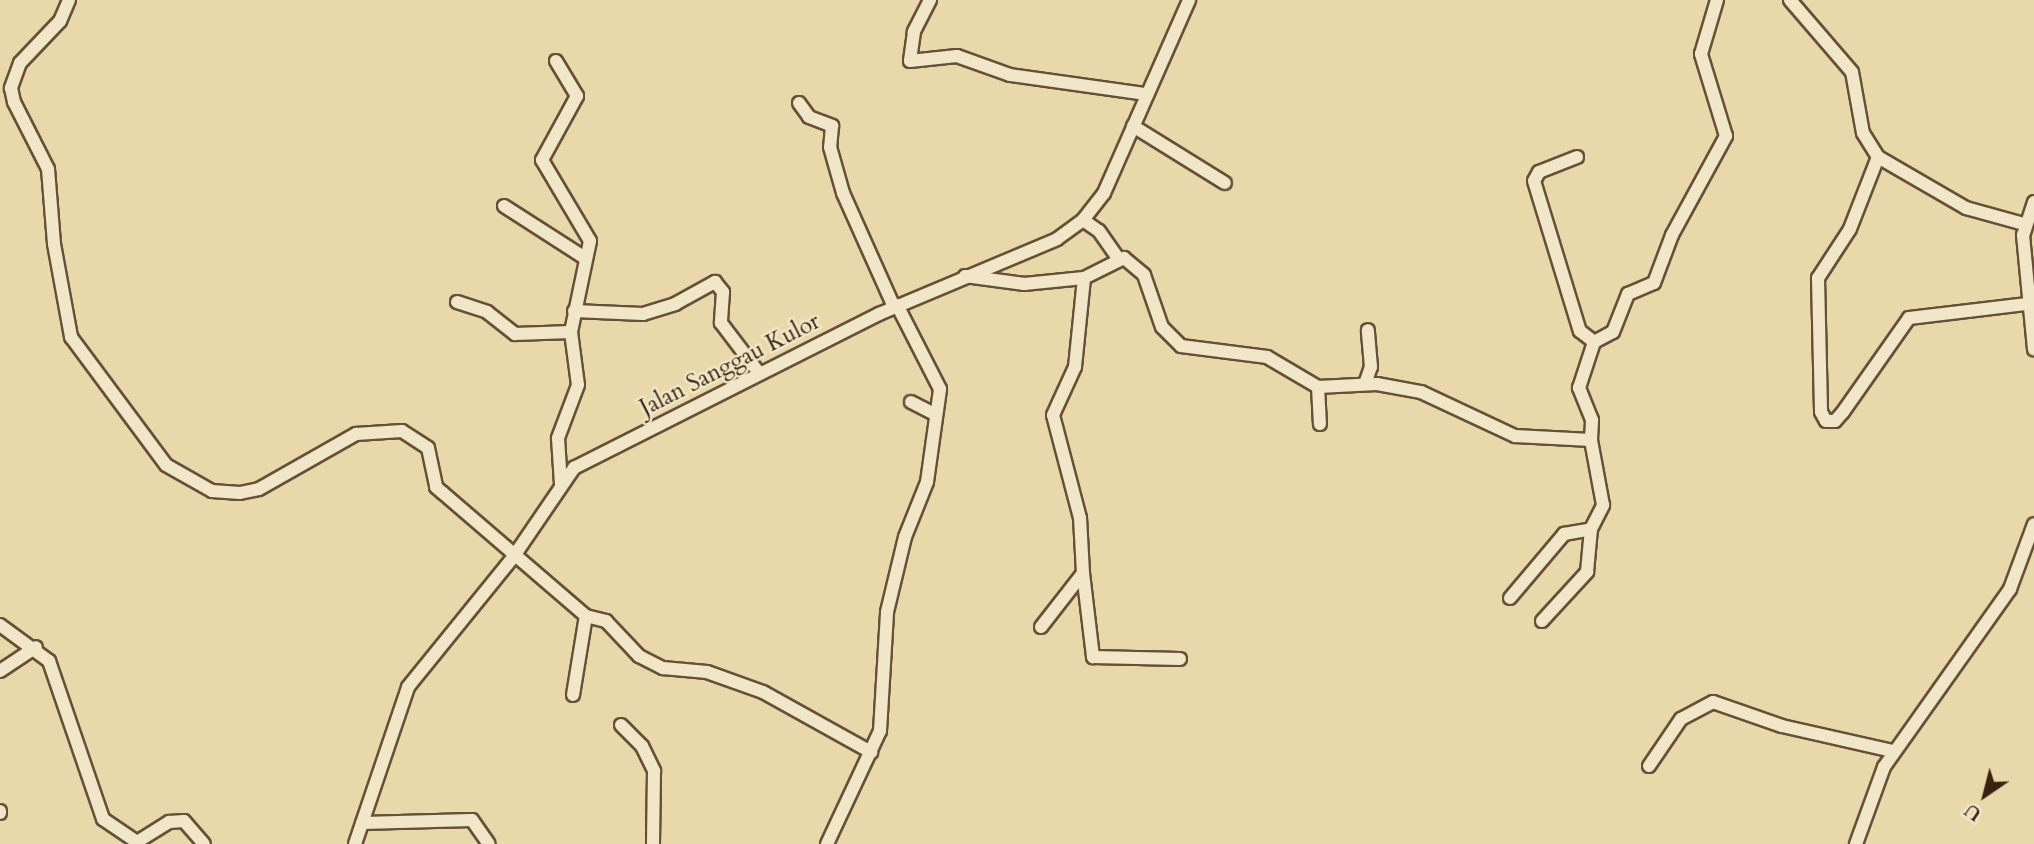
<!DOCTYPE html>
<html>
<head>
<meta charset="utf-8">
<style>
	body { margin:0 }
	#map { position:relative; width:2034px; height:844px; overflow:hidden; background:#e9d8aa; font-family:Cardo,serif }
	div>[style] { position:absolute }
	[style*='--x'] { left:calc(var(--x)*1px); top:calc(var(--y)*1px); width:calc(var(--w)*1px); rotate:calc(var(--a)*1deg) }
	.roads { filter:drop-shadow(2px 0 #665037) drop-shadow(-2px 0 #665037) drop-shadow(0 2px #665037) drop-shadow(0 -2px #665037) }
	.minor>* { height:12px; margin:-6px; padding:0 6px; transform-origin:6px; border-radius:6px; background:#f1e6c8 }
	span { translate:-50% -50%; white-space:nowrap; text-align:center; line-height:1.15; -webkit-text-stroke:5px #f1e6c8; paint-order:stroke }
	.street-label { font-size:23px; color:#3a2211 }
	.north { position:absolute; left:1950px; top:760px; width:70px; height:70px; -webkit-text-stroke:5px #f1e6c8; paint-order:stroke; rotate:215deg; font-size:19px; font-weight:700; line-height:28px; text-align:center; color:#3a2211 }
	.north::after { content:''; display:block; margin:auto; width:24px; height:32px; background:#3a2211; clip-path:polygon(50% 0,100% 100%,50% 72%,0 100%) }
</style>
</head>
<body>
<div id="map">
	<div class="roads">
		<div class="minor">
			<div style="--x:69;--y:0;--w:23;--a:113"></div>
			<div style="--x:60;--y:21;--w:58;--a:133.6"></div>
			<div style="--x:20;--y:63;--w:27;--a:110"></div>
			<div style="--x:11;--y:88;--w:14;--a:78"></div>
			<div style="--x:14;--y:102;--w:75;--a:63.1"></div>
			<div style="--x:48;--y:169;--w:75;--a:85.4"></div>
			<div style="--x:54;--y:244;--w:95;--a:79.6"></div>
			<div style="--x:71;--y:337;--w:159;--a:53.4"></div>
			<div style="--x:166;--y:465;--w:53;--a:29.5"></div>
			<div style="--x:212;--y:491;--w:28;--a:4"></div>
			<div style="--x:240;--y:493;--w:19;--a:-12"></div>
			<div style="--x:259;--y:489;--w:112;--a:-29.6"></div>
			<div style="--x:356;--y:434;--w:46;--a:-3.7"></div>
			<div style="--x:402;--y:431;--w:31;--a:33"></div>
			<div style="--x:428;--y:448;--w:40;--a:78"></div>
			<div style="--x:436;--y:487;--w:9;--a:41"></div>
			<div style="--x:443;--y:493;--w:189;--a:40.7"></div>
			<div style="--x:586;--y:616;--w:21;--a:14"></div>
			<div style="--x:606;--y:621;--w:48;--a:46.7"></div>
			<div style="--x:639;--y:656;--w:27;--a:27"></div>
			<div style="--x:663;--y:668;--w:44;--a:5.2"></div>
			<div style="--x:707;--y:672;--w:59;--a:19.7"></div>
			<div style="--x:763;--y:692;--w:124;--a:29.1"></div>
			<div style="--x:930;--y:0;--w:36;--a:117"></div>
			<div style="--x:914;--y:32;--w:29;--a:98"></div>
			<div style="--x:910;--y:61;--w:47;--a:-6.1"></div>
			<div style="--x:957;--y:56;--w:56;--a:19.7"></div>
			<div style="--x:1010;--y:75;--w:137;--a:8"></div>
			<div style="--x:1790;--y:0;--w:95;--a:49.3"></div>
			<div style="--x:1852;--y:72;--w:62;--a:79.8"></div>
			<div style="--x:1863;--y:133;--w:28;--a:58"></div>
			<div style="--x:1878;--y:157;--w:102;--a:30.1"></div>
			<div style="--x:1966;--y:208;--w:60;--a:15.4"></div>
			<div style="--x:556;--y:61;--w:41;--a:59"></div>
			<div style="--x:577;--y:96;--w:73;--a:118.7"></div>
			<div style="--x:542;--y:160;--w:94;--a:59.3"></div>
			<div style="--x:590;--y:241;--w:93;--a:101.8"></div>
			<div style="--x:571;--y:332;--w:53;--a:82.5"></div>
			<div style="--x:578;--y:385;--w:57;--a:110.7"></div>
			<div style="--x:558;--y:438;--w:47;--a:86.3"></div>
			<div style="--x:799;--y:103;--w:17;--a:54"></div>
			<div style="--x:809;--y:117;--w:25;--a:21"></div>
			<div style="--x:832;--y:126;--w:21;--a:95"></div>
			<div style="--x:830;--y:147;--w:48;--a:74.2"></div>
			<div style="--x:843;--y:193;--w:125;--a:65.9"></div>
			<div style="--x:1133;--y:126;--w:108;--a:31.8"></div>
			<div style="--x:1577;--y:157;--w:41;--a:158.5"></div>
			<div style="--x:1539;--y:172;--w:10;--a:119"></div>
			<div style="--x:1534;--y:181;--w:157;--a:73"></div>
			<div style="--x:1580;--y:331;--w:18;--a:38"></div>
			<div style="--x:1878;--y:157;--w:77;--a:111.3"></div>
			<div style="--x:1850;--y:229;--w:59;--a:123.1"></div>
			<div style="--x:1818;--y:278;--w:134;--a:88.7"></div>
			<div style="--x:1821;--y:412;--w:10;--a:61"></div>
			<div style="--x:1826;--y:421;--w:9;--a:0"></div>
			<div style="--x:1835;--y:421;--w:12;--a:-48"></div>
			<div style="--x:1843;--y:412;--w:115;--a:-54.9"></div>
			<div style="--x:1909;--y:318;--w:126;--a:-6.8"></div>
			<div style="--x:2034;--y:202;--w:35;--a:108"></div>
			<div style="--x:2023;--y:235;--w:115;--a:84.5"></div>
			<div style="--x:504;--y:206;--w:96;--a:32.7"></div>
			<div style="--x:1083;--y:220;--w:19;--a:35"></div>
			<div style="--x:1099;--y:231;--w:32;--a:55"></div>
			<div style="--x:965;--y:276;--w:60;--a:7.7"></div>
			<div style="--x:1024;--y:284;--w:60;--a:-5.7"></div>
			<div style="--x:1084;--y:278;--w:45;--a:-26.6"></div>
			<div style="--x:1124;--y:258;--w:26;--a:40"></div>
			<div style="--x:1144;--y:275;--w:55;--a:70.9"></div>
			<div style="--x:1162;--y:327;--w:27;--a:45"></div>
			<div style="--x:1181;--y:346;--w:87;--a:7.3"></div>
			<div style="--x:1267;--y:357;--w:59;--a:30.5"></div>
			<div style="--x:1318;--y:387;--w:59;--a:-2.9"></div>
			<div style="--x:1377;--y:384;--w:45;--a:10.3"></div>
			<div style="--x:1421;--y:392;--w:104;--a:25.1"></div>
			<div style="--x:1515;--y:436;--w:76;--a:3"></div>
			<div style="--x:1591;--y:440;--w:20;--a:-87"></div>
			<div style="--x:1592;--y:420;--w:35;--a:-112"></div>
			<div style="--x:1579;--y:388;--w:48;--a:-71.9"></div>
			<div style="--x:1594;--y:342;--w:21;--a:-28"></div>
			<div style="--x:1613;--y:332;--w:41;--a:-68.5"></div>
			<div style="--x:1628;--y:294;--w:28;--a:-23"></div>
			<div style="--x:1654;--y:283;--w:51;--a:-69.4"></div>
			<div style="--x:1672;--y:235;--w:113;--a:-61.4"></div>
			<div style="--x:1726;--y:136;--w:86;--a:-107"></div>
			<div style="--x:1701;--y:54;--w:56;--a:-73.5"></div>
			<div style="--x:457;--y:302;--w:32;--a:18"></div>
			<div style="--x:487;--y:312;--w:36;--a:38"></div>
			<div style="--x:515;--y:334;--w:56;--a:-2"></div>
			<div style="--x:574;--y:311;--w:69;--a:2.5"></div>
			<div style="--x:643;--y:314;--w:34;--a:-17"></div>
			<div style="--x:675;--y:304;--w:46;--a:-28.8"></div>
			<div style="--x:715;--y:282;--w:13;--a:51"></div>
			<div style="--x:723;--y:292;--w:31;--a:94"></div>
			<div style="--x:721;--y:323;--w:63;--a:52.8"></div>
			<div style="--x:1365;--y:384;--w:18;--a:-71"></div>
			<div style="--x:1371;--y:367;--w:37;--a:-95"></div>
			<div style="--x:1318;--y:387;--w:37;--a:87"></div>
			<div style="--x:911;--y:402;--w:27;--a:27"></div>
			<div style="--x:1591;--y:529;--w:27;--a:-63"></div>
			<div style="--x:1603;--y:505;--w:66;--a:-100.5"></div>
			<div style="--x:1083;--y:573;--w:85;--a:83.2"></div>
			<div style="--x:1093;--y:657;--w:87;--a:1.3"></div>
			<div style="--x:1510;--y:598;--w:84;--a:-49.8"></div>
			<div style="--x:1564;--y:534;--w:27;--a:-10"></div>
			<div style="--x:1542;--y:621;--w:67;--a:-47.4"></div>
			<div style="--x:1587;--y:572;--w:43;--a:-84.7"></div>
			<div style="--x:0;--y:625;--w:61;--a:36.3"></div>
			<div style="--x:49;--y:661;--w:167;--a:71.1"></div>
			<div style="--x:103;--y:819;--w:41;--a:34.1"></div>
			<div style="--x:137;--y:842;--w:38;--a:-32"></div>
			<div style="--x:169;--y:822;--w:15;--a:-4"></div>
			<div style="--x:184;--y:821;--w:30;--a:49"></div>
			<div style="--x:1041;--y:627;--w:68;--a:-52.1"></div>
			<div style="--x:1083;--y:573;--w:55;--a:-93.1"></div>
			<div style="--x:1080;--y:518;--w:106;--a:-104.7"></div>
			<div style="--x:1053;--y:415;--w:53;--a:-65.4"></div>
			<div style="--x:1075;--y:367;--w:89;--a:-84.2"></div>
			<div style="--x:0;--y:671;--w:43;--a:-33.7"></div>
			<div style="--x:573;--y:695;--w:80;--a:-80.7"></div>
			<div style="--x:621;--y:725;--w:30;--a:45"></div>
			<div style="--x:642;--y:746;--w:28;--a:64"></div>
			<div style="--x:654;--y:771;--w:73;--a:90.8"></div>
			<div style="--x:1649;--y:766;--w:57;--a:-55.8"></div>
			<div style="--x:1681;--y:719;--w:36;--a:-28"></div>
			<div style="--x:1713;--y:702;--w:73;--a:19.2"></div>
			<div style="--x:1782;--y:726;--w:114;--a:12.7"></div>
			<div style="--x:0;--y:811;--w:2;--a:90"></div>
			<div style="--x:362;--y:823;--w:110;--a:-1.6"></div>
			<div style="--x:472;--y:820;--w:29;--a:55"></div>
			<div style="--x:355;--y:844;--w:166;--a:-71.3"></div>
			<div style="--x:408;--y:687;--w:169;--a:-51"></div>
			<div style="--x:514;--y:556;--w:107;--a:-55.7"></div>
			<div style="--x:574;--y:468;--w:342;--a:-26.8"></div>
			<div style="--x:879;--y:314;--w:193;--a:-22.8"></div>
			<div style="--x:1057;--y:239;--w:32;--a:-36"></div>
			<div style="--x:1083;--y:220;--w:34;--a:-52"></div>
			<div style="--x:1104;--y:193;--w:211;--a:-66.2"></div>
			<div style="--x:827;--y:844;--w:125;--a:-64.9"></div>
			<div style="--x:880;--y:731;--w:119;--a:-86.6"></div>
			<div style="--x:887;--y:612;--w:77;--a:-76.5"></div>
			<div style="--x:905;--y:537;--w:59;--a:-68.2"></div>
			<div style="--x:927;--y:482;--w:94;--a:-82"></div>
			<div style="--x:940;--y:389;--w:94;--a:-117.1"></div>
			<div style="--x:1856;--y:844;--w:82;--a:-70"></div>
			<div style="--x:1884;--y:767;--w:218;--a:-54.7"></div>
			<div style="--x:2010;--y:589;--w:69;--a:-69.7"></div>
		</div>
	</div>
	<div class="street-label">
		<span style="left:730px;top:365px;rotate:-27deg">Jalan Sanggau Kulor</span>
	</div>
	<div class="north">U</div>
</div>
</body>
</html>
